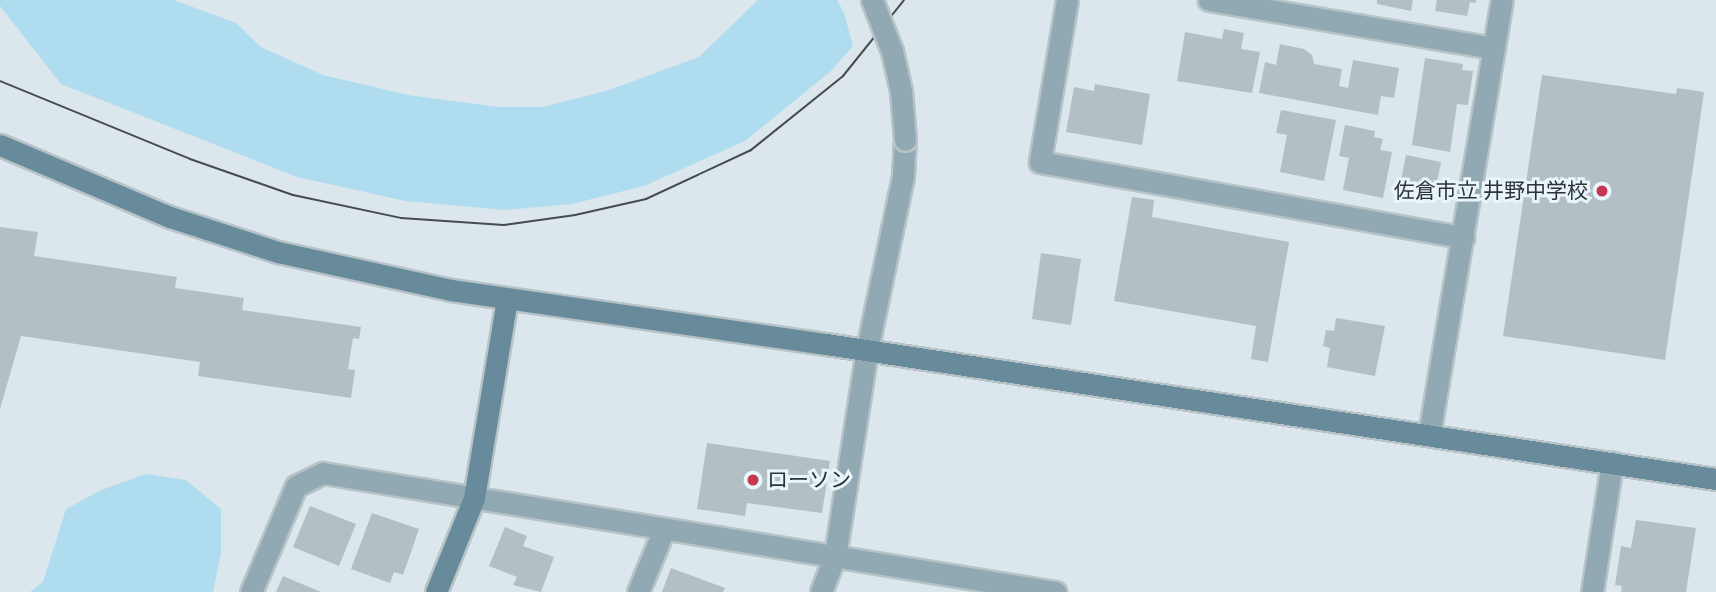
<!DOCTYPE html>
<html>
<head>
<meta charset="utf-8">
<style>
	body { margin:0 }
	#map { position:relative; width:1716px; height:592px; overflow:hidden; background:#dbe7ed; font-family:Roboto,"Noto Sans JP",sans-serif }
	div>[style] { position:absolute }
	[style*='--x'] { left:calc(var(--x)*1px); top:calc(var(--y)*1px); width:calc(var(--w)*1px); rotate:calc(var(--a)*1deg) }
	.green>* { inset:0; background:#afdcef }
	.building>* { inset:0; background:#b3bfc4 }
	.roads { filter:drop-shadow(2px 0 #b8c3c8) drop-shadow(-2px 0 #b8c3c8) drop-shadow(0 2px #b8c3c8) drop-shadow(0 -2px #b8c3c8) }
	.street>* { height:21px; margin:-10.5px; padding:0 10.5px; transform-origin:10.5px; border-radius:10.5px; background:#91a9b3 }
	.secondary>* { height:21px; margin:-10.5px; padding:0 10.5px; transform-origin:10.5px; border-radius:10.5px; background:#678b9a }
	.tram>* { height:2px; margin:-1px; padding:0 1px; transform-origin:1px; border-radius:1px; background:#464c4e }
	.bridges { filter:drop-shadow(2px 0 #b8c3c8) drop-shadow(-2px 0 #b8c3c8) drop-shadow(0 2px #b8c3c8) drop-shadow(0 -2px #b8c3c8) }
	.street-bridge>* { height:21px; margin:-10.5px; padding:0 10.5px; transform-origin:10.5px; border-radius:10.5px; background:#91a9b3 }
	.dots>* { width:19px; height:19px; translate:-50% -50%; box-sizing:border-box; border:4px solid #e8f5fa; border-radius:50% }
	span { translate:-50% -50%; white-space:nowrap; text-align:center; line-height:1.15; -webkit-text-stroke:6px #e8f5fa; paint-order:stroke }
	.poi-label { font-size:21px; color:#2e3335 }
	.right { translate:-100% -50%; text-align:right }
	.left { translate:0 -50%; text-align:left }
</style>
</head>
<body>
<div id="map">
	<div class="green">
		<div style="clip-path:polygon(0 0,174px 0,236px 23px,261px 47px,323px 75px,408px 95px,498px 107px,542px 107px,609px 90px,699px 57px,758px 0,837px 0,844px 13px,853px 46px,831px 71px,745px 141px,644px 186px,572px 204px,505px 210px,406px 201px,297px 177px,61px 84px,0 6px)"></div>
		<div style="clip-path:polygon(145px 474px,186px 480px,221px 509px,221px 553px,213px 592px,30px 592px,43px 582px,66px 509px,99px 491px)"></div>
	</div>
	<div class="building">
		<div style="clip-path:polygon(1377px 0,1413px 0,1411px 11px,1377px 4px)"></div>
		<div style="clip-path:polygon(1437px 0,1476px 0,1476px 3px,1470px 2px,1467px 16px,1435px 11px)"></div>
		<div style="clip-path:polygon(1224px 29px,1244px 33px,1241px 49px,1260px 52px,1252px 93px,1177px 81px,1185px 32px,1222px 39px)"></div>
		<div style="clip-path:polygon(1280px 44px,1304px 49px,1312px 55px,1314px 64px,1342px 69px,1339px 86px,1348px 88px,1353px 60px,1399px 68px,1394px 98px,1381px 96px,1378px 115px,1259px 93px,1265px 62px,1276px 65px)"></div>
		<div style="clip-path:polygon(1425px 58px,1463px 64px,1462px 70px,1473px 71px,1468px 105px,1457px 104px,1450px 152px,1412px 145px)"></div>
		<div style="clip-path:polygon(1542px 75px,1676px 94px,1677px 88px,1704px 92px,1665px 360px,1503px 336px)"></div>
		<div style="clip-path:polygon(1095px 84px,1150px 94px,1142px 145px,1066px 132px,1074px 87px,1094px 91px)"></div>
		<div style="clip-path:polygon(1281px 110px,1336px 120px,1324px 181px,1280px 172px,1287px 135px,1276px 133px)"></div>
		<div style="clip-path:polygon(1345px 125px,1375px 131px,1374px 137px,1383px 139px,1380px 150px,1392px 152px,1383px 198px,1343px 190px,1349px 158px,1339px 156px)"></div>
		<div style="clip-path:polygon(1406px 155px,1441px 162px,1433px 202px,1398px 195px)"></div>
		<div style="clip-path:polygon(1132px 197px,1154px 200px,1152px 217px,1289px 242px,1268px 362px,1251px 359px,1256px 326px,1114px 301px)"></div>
		<div style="clip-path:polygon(0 227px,38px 232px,34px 256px,177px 277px,175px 288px,244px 298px,242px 310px,361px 327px,359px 339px,353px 338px,348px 369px,355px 370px,351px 398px,198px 376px,200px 362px,21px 336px,0 409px)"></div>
		<div style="clip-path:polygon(1041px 253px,1081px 259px,1071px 325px,1032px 319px)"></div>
		<div style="clip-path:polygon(1336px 318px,1385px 326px,1375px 376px,1327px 367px,1330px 348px,1323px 346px,1326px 330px,1334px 331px)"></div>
		<div style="clip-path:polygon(707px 443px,830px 461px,822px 513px,747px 503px,745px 516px,697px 509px)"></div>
		<div style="clip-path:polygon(310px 506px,356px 524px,339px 566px,293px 547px)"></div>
		<div style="clip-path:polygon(372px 513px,419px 529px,403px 575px,394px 572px,390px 583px,351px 569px)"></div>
		<div style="clip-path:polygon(1636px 520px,1696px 528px,1686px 592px,1621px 592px,1622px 586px,1615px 585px,1621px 546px,1631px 548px)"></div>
		<div style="clip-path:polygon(505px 527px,527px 536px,523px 546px,554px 557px,541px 592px,513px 585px,517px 577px,489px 566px)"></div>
		<div style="clip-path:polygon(671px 568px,725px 588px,723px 592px,662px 592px)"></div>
		<div style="clip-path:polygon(283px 576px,321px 592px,276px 592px)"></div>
	</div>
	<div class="roads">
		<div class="street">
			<div style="--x:1067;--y:0;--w:164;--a:99.5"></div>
			<div style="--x:1040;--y:162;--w:430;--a:10.1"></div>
			<div style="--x:1209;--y:0;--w:289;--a:9.6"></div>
			<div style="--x:1429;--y:435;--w:441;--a:-80.5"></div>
			<div style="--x:251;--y:592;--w:115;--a:-67"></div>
			<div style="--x:296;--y:486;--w:30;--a:-26"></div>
			<div style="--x:323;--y:473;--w:742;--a:9.23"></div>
			<div style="--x:638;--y:592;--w:68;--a:-67.6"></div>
			<div style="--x:821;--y:592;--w:39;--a:-69"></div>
			<div style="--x:835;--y:556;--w:208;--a:-81.2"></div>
			<div style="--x:867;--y:350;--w:178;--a:-78.3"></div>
			<div style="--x:903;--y:176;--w:36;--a:-87"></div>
			<div style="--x:1592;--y:592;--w:131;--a:-81.2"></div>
		</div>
		<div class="secondary">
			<div style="--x:0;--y:145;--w:185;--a:23"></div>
			<div style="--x:170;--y:217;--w:114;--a:18"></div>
			<div style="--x:278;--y:252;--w:177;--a:12.4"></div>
			<div style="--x:451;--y:290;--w:379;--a:8.2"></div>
			<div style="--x:826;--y:344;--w:900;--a:8.63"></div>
			<div style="--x:436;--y:592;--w:101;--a:-68"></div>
			<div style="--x:474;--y:498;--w:202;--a:-80.6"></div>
		</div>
	</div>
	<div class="tram">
		<div style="--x:0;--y:81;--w:205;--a:22.3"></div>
		<div style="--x:190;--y:159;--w:109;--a:19.3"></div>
		<div style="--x:293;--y:195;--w:110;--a:12"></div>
		<div style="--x:401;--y:218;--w:103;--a:3.9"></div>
		<div style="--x:504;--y:225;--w:72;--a:-8"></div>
		<div style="--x:575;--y:215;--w:73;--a:-12.7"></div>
		<div style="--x:646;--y:199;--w:116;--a:-25"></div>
		<div style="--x:751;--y:150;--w:118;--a:-38.8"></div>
		<div style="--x:843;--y:76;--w:97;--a:-51.2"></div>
	</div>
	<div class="bridges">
		<div class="street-bridge">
			<div style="--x:872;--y:0;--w:55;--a:68.6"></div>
			<div style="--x:892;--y:51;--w:41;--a:77.3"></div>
			<div style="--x:901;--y:91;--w:49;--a:85.3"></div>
		</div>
	</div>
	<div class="dots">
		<div style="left:1602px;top:191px;background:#c73751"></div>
		<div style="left:753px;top:480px;background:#c73751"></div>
	</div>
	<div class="poi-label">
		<span class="right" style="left:1588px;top:191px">佐倉市立 井野中学校</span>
		<span class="left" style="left:767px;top:480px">ローソン</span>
	</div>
</div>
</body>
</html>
